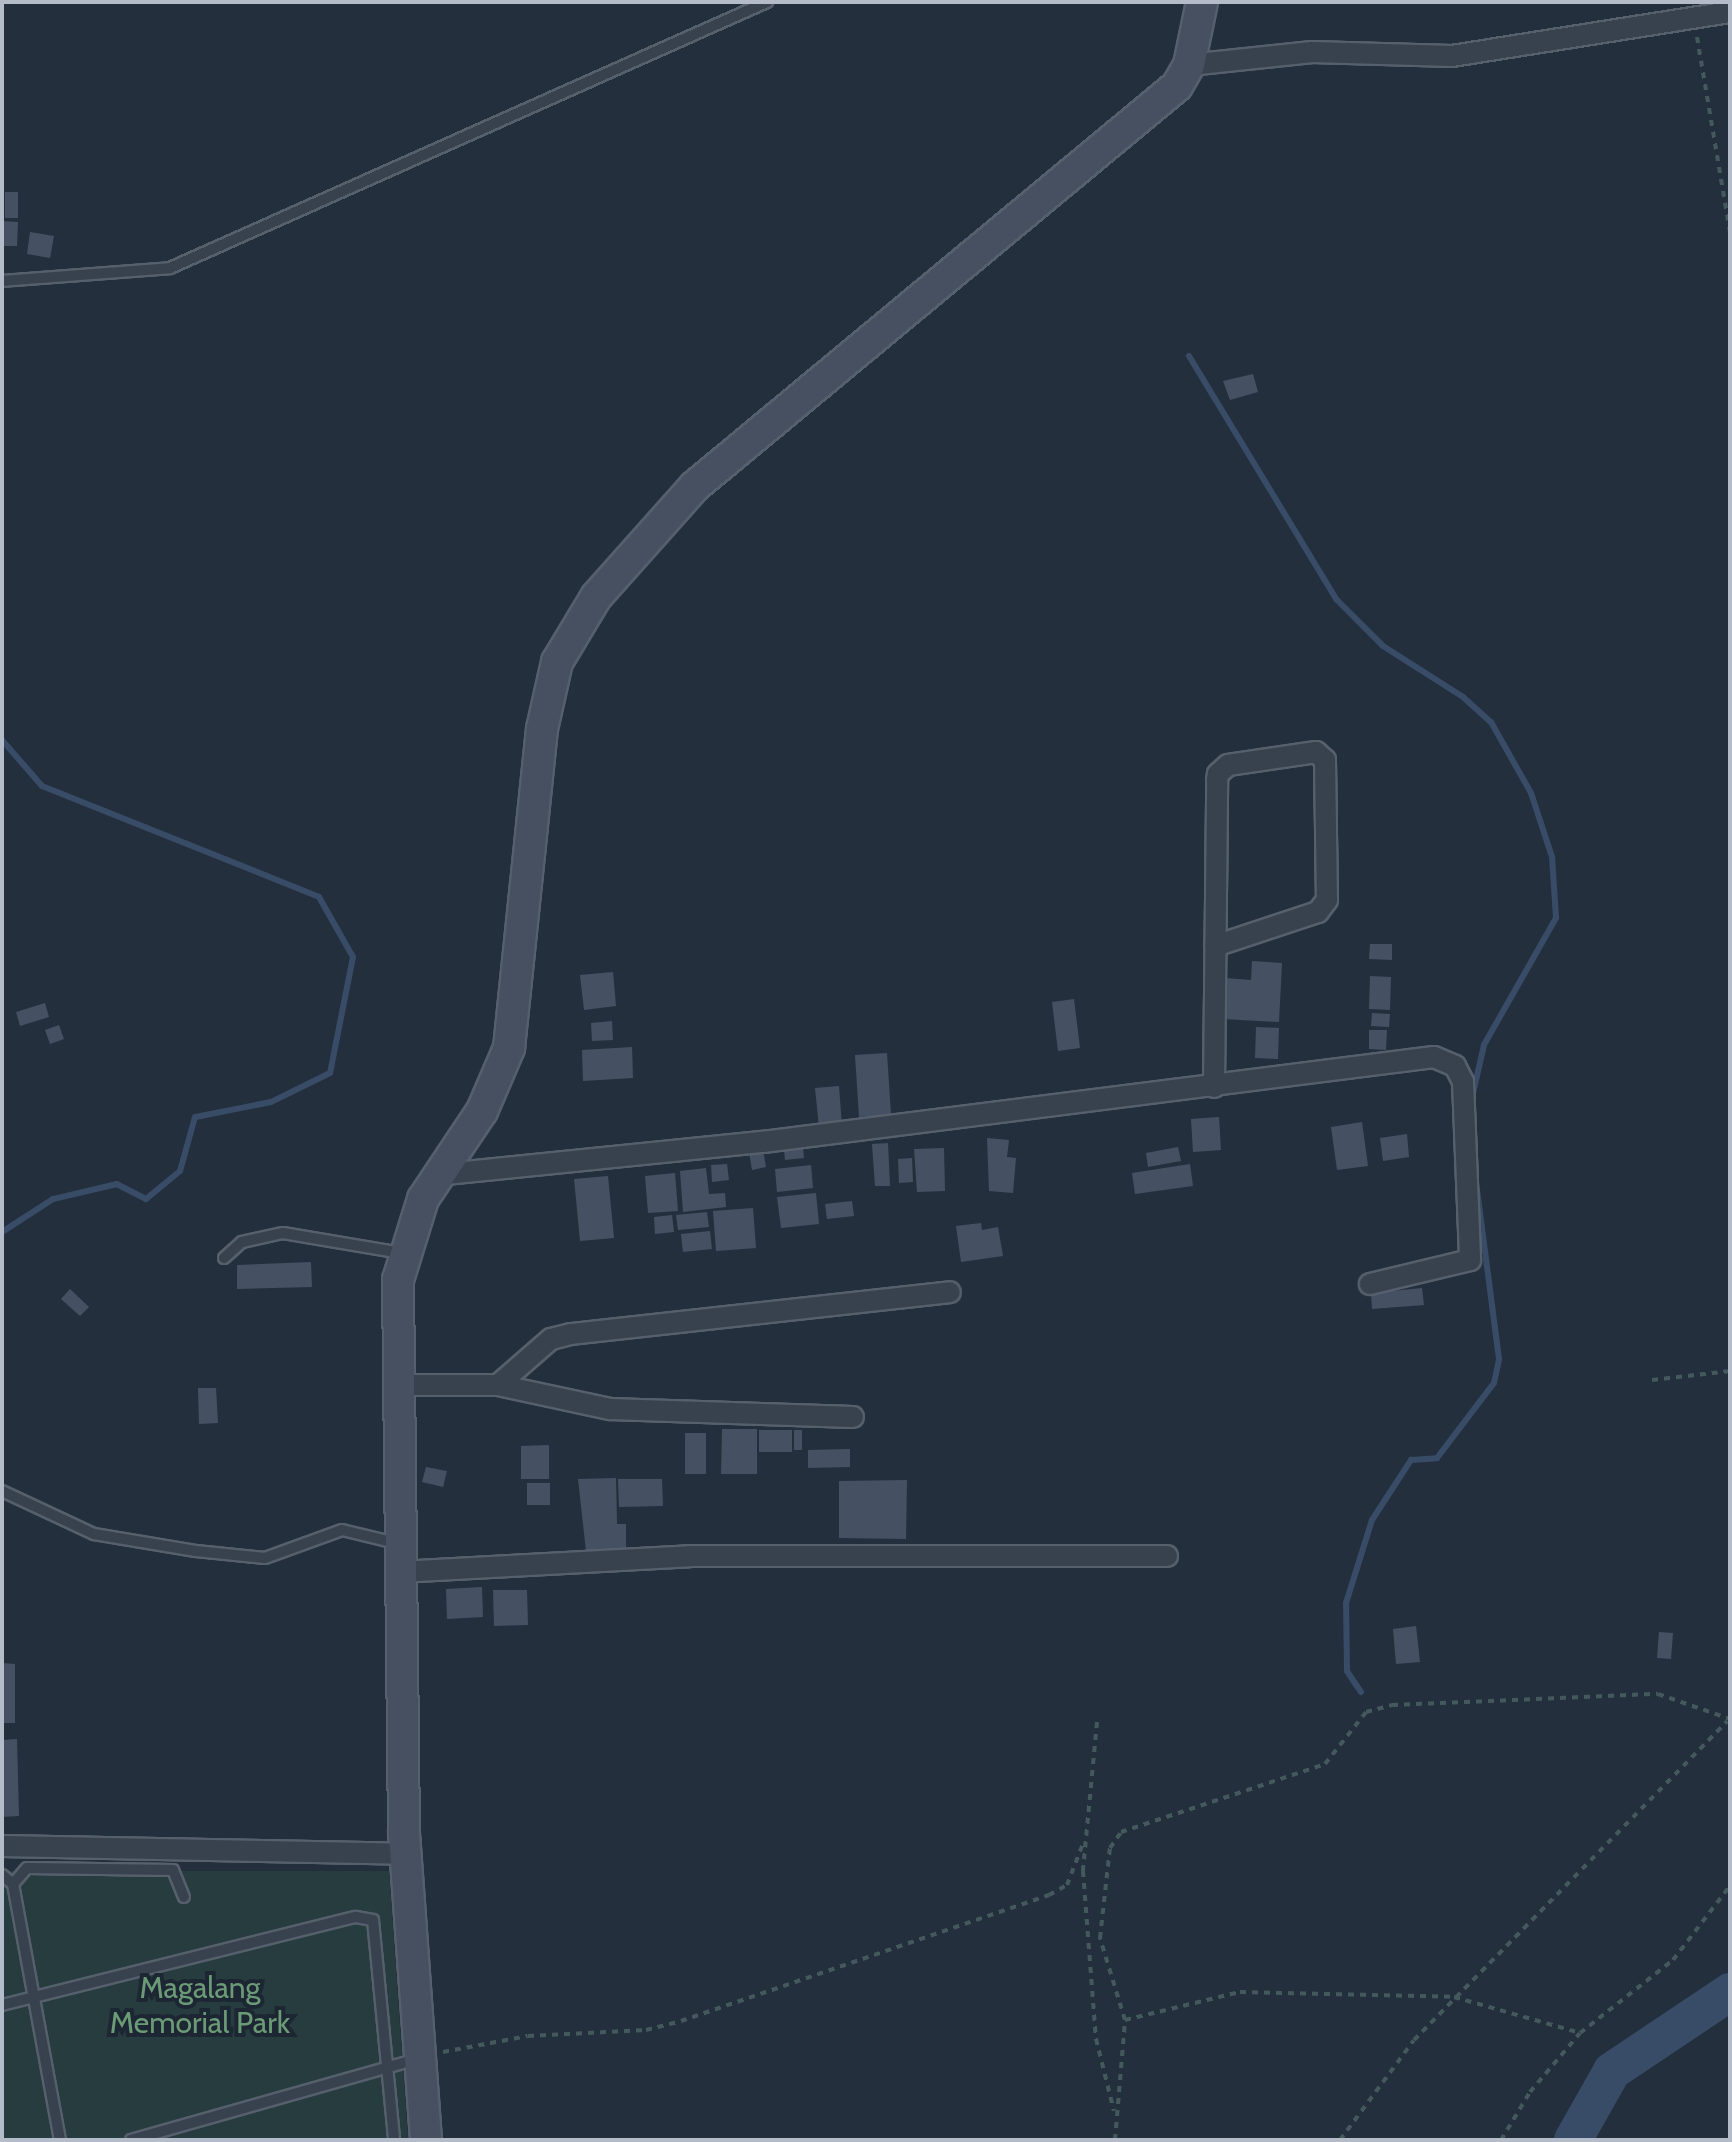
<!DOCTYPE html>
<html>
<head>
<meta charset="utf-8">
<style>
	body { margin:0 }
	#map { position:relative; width:1732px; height:2142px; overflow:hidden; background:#242f3e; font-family:Cabin,sans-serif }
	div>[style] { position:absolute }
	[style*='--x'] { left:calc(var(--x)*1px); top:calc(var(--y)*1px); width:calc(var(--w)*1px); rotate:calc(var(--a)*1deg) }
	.green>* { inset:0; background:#263c3f }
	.stream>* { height:6px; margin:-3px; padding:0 3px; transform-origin:3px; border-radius:3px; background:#394c67 }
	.river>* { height:38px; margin:-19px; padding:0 19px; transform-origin:19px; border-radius:19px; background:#394c67 }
	.building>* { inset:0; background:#455162 }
	.path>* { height:4px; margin-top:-2px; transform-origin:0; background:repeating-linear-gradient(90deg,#44595c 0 6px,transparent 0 12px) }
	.roads { filter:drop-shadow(2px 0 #565f6c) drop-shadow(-2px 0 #565f6c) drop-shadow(0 2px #565f6c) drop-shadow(0 -2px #565f6c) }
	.lane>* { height:10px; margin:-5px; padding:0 5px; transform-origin:5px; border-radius:5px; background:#38414e }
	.street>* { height:20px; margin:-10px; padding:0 10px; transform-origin:10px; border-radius:10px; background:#38414e }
	.secondary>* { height:30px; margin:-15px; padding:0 15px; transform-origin:15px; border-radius:15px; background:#465061 }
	span { translate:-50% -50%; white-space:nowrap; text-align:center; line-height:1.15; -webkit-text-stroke:8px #1d2633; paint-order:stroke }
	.park-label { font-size:30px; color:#6b9a76 }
	.frame { position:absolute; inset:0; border:4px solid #b4bcc9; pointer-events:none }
</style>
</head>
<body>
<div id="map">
	<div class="green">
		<div style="clip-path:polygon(2px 1871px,389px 1871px,408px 2140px,2px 2140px)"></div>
	</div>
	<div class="stream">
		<div style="--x:1189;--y:356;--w:285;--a:58.8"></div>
		<div style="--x:1337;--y:600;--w:65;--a:45"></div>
		<div style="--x:1383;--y:646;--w:95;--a:32.5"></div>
		<div style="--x:1463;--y:697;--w:38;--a:42"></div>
		<div style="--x:1491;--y:722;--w:81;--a:60.6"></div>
		<div style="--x:1531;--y:793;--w:67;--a:71.8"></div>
		<div style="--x:1552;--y:857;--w:61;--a:86.2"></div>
		<div style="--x:1556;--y:918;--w:146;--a:119.6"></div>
		<div style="--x:1484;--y:1045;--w:54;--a:102.8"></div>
		<div style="--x:2;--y:740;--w:61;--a:49"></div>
		<div style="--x:42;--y:786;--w:298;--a:21.8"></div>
		<div style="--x:319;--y:897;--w:69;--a:60.5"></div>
		<div style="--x:353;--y:957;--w:118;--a:101.2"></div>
		<div style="--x:330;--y:1073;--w:66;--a:153.8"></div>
		<div style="--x:271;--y:1102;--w:77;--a:168.8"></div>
		<div style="--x:195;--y:1117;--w:56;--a:105.5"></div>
		<div style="--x:180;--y:1171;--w:44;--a:140.5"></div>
		<div style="--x:146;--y:1199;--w:33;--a:-153"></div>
		<div style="--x:117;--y:1184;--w:66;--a:166.8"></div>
		<div style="--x:53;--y:1199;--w:61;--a:147.1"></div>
		<div style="--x:1361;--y:1692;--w:25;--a:-124"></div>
		<div style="--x:1347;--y:1671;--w:68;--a:-90.8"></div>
		<div style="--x:1346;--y:1603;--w:87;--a:-72.6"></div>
		<div style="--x:1372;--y:1520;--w:72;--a:-57"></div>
		<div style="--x:1411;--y:1460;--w:26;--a:-4"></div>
		<div style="--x:1437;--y:1458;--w:94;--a:-52.8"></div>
		<div style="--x:1494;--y:1383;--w:25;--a:-78"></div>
		<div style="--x:1499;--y:1359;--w:171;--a:-97.4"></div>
	</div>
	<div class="river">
		<div style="--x:1573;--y:2140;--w:79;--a:-60.5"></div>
		<div style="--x:1612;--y:2071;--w:142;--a:-33.8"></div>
	</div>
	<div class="building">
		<div style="clip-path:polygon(5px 192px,18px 192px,18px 218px,5px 218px)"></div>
		<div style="clip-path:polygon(2px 221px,18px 222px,17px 246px,2px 246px)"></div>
		<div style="clip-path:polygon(30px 232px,54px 236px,50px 258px,27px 254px)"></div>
		<div style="clip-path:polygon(1253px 374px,1258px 392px,1230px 400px,1223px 381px)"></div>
		<div style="clip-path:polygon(1370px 944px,1392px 944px,1392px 960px,1369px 959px)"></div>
		<div style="clip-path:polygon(1252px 961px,1282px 963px,1279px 1022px,1223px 1019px,1225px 978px,1251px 980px)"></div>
		<div style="clip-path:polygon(613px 972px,616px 1006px,584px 1010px,580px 975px)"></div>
		<div style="clip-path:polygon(1370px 976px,1391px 977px,1390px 1010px,1369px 1009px)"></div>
		<div style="clip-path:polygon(1074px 999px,1080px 1048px,1058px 1051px,1052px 1002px)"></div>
		<div style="clip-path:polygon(45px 1003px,49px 1017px,20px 1026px,16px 1012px)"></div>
		<div style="clip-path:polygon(1372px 1013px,1390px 1014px,1389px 1027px,1371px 1026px)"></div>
		<div style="clip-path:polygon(612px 1021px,613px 1040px,592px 1041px,591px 1023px)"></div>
		<div style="clip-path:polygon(59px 1025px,64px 1039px,50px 1044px,45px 1030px)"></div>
		<div style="clip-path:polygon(1256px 1027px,1279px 1028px,1278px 1059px,1255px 1058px)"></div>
		<div style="clip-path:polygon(1369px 1030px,1387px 1030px,1386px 1050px,1369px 1049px)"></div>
		<div style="clip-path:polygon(632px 1047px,633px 1078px,583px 1081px,582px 1050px)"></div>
		<div style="clip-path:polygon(887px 1053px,891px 1115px,859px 1117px,855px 1055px)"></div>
		<div style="clip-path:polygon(839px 1086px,842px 1126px,819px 1128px,815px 1088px)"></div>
		<div style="clip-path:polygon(1219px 1117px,1221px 1150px,1193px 1152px,1191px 1119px)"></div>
		<div style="clip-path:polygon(1362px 1122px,1368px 1166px,1337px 1170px,1331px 1127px)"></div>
		<div style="clip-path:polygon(1407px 1134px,1409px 1157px,1383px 1161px,1380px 1138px)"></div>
		<div style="clip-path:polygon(987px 1138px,1009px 1140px,1007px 1157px,1016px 1158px,1013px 1193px,989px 1191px)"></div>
		<div style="clip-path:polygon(888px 1143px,890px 1186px,875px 1186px,872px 1144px)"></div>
		<div style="clip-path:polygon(1178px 1147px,1181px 1161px,1148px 1167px,1146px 1153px)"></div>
		<div style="clip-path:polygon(803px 1148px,804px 1158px,785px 1160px,784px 1150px)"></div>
		<div style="clip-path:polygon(944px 1148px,945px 1191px,917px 1192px,914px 1149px)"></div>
		<div style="clip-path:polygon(763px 1150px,766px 1167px,752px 1170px,749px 1152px)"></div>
		<div style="clip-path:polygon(912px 1158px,913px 1182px,899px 1183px,898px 1159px)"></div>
		<div style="clip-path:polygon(727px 1164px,729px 1180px,712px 1182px,711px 1165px)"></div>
		<div style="clip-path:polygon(1190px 1164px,1193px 1186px,1135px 1194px,1132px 1173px)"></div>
		<div style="clip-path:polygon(811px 1165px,813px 1188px,777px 1192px,775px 1169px)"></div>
		<div style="clip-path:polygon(706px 1168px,709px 1194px,725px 1193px,726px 1207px,683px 1212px,680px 1171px)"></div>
		<div style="clip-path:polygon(675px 1173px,678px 1211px,648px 1213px,645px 1176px)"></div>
		<div style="clip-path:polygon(608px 1176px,614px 1238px,580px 1241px,574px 1179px)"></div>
		<div style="clip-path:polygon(816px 1193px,819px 1224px,781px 1228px,777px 1197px)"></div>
		<div style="clip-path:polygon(852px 1201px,854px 1216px,827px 1219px,825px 1204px)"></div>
		<div style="clip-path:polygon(753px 1208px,756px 1248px,716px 1251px,713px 1211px)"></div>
		<div style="clip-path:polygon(707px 1212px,709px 1227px,678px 1230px,676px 1215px)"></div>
		<div style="clip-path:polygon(672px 1215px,674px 1232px,655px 1234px,654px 1217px)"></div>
		<div style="clip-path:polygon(981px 1223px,982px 1230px,998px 1227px,1003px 1256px,961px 1262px,956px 1226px)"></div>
		<div style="clip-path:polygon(710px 1231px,712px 1249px,683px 1252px,681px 1234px)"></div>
		<div style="clip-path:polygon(311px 1262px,312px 1287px,237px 1289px,237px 1265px)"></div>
		<div style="clip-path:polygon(1422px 1288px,1424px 1305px,1372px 1309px,1371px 1293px)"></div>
		<div style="clip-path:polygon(70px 1289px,89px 1307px,80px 1316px,61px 1299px)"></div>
		<div style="clip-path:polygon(198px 1388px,216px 1388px,218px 1423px,199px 1424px)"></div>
		<div style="clip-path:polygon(722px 1429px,757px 1429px,757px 1474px,721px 1474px)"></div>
		<div style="clip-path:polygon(759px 1430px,792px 1430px,792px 1452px,759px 1452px)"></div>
		<div style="clip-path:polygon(794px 1430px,802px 1430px,802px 1450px,794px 1450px)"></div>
		<div style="clip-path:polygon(685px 1433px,706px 1433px,706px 1474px,685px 1474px)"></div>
		<div style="clip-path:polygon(549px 1445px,549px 1479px,521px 1479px,521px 1446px)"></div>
		<div style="clip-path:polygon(850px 1449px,850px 1467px,808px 1468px,808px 1450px)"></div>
		<div style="clip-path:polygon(426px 1467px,447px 1471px,443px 1487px,422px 1482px)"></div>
		<div style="clip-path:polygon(616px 1478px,617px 1524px,626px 1524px,626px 1551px,586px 1551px,578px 1479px)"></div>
		<div style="clip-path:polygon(618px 1479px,662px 1479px,663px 1506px,619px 1507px)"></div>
		<div style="clip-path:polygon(907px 1480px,906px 1539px,839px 1538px,839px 1481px)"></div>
		<div style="clip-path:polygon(527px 1483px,550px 1483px,550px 1505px,527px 1505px)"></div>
		<div style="clip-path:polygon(482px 1587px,483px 1617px,447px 1619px,446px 1589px)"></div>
		<div style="clip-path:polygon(493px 1590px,527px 1590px,528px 1625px,494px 1626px)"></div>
		<div style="clip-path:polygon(1416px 1626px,1420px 1662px,1396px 1664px,1393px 1629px)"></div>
		<div style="clip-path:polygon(1659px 1632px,1673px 1633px,1671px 1659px,1657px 1658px)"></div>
		<div style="clip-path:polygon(2px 1663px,15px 1664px,15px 1723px,2px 1723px)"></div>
		<div style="clip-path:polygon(17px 1739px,19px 1816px,2px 1817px,2px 1740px)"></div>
	</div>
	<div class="path">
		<div style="--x:1697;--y:37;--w:198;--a:80.4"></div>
		<div style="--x:1652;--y:1380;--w:79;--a:-6.6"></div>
		<div style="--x:1097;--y:1722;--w:150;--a:95.4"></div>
		<div style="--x:1083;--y:1871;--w:169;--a:85.6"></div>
		<div style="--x:1096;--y:2039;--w:74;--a:76"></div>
		<div style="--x:1125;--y:2020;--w:118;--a:-13.7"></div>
		<div style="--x:1240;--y:1992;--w:214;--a:1.3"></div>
		<div style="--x:1454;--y:1997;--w:131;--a:15.9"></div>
		<div style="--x:1580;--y:2033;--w:118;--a:-38.1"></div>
		<div style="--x:1673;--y:1960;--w:93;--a:-52.4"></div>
		<div style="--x:443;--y:2052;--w:86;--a:-10.7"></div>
		<div style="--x:528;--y:2036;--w:118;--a:-2.9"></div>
		<div style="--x:646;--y:2030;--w:36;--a:-14"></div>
		<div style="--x:681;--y:2021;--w:389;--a:-18.9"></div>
		<div style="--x:1049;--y:1895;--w:21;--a:-29"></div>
		<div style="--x:1067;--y:1885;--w:47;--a:-68.9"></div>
		<div style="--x:1115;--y:2140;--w:120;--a:-85.2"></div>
		<div style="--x:1125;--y:2020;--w:86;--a:-107"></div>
		<div style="--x:1100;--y:1938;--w:91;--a:-83.7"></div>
		<div style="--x:1110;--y:1848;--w:19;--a:-55"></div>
		<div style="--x:1121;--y:1832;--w:215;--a:-18.4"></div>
		<div style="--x:1325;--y:1764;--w:66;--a:-51.7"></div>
		<div style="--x:1366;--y:1712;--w:27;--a:-15"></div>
		<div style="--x:1392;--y:1705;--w:266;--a:-2.4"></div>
		<div style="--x:1658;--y:1694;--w:76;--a:19.1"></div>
		<div style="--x:1340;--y:2140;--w:124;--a:-53.5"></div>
		<div style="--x:1414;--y:2040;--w:447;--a:-45.5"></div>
		<div style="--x:1501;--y:2140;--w:56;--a:-58.9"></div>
		<div style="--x:1530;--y:2092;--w:77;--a:-49.7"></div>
	</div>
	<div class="roads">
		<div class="lane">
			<div style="--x:2;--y:281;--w:169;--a:-4.4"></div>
			<div style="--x:170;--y:268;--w:654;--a:-24.02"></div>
			<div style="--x:224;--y:1258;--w:24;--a:-42"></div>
			<div style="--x:242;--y:1242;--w:42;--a:-12.4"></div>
			<div style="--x:283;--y:1233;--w:120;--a:9.6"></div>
			<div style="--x:2;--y:1491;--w:102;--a:25.1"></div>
			<div style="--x:94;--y:1534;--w:103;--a:9.5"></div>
			<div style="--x:196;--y:1551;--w:69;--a:5.8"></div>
			<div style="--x:265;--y:1558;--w:82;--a:-20"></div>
			<div style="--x:342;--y:1530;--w:56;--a:13.5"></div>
			<div style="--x:2;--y:1875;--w:14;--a:39"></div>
			<div style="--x:13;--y:1884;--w:260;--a:79.6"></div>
			<div style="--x:13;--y:1884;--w:21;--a:-49"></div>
			<div style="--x:27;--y:1868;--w:146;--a:0.8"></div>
			<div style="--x:173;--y:1870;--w:29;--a:68"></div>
			<div style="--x:2;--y:2005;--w:365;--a:-14"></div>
			<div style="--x:356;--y:1917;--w:17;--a:10"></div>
			<div style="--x:373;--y:1920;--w:221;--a:84.5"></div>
			<div style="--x:131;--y:2140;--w:298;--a:-15.8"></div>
		</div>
		<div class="street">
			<div style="--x:1189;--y:65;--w:124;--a:-6"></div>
			<div style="--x:1312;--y:52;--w:140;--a:1.6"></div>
			<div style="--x:1452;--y:56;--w:281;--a:-9"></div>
			<div style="--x:1214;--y:1087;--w:307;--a:-89.4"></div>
			<div style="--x:1217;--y:780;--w:6;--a:-81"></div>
			<div style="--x:1218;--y:774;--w:13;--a:-42"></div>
			<div style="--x:1228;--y:765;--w:89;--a:-8.4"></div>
			<div style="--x:1316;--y:752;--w:12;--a:42"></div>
			<div style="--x:1325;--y:760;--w:140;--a:89.2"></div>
			<div style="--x:1327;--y:900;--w:15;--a:127"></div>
			<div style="--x:1318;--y:912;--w:108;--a:161.7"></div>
			<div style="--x:436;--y:1175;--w:329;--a:-5.8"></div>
			<div style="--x:763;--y:1142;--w:676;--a:-7.22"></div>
			<div style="--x:1434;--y:1057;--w:23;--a:23"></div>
			<div style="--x:1455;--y:1066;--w:18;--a:63"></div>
			<div style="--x:1463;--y:1082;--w:178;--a:87.7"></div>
			<div style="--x:1470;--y:1260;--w:103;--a:166.5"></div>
			<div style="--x:395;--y:1385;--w:103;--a:0"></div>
			<div style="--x:498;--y:1385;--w:115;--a:12.1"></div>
			<div style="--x:610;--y:1409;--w:243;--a:1.9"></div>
			<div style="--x:498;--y:1385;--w:70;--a:-41"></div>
			<div style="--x:551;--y:1339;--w:21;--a:-14"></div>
			<div style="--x:571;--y:1334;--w:381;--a:-6.3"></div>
			<div style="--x:399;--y:1572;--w:291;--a:-3.1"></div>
			<div style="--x:690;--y:1556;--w:477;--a:0"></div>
			<div style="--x:2;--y:1846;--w:403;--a:1.1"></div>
		</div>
		<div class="secondary">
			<div style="--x:426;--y:2140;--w:307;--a:-94.1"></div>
			<div style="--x:404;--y:1834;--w:554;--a:-90.62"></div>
			<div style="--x:398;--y:1280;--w:85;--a:-72.8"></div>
			<div style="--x:423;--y:1199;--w:106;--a:-56.2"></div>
			<div style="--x:482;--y:1111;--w:69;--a:-66.8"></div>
			<div style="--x:509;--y:1048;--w:321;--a:-84.1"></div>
			<div style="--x:542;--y:729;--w:69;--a:-77.4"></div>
			<div style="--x:557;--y:662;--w:76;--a:-59"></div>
			<div style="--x:596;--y:597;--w:149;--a:-48.3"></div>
			<div style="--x:695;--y:486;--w:626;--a:-39.69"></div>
			<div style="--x:1177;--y:86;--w:24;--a:-60"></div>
			<div style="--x:1189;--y:65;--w:64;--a:-78.3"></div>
		</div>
	</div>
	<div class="park-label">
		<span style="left:200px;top:2005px">Magalang<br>Memorial Park</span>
	</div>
	<div class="frame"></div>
</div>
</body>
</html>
